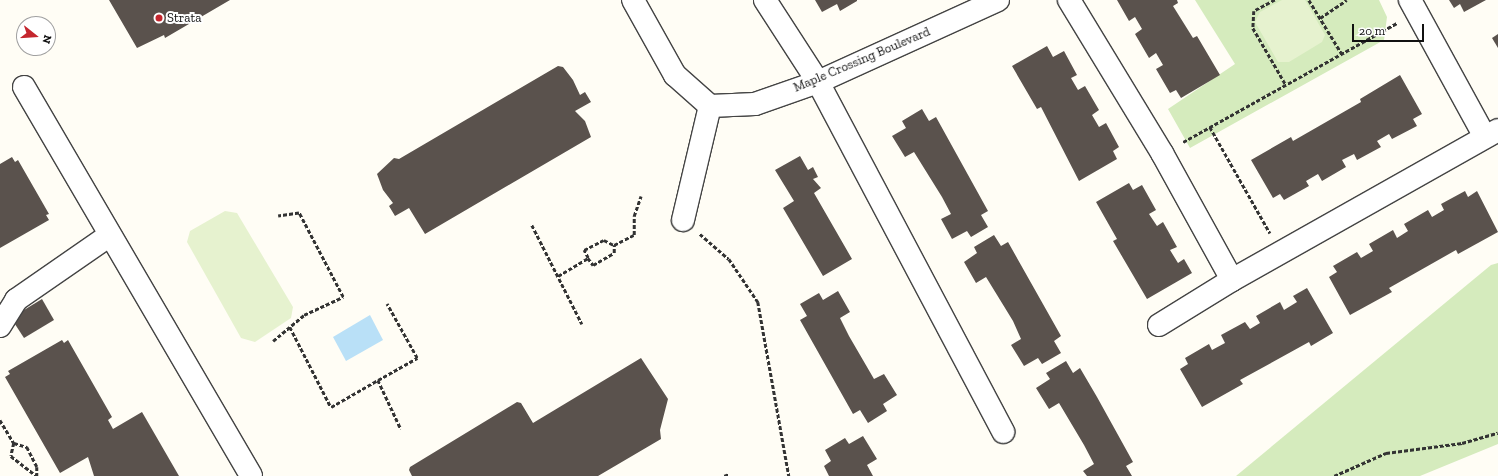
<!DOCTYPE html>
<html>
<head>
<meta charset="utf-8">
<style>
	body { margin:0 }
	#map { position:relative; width:1498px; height:476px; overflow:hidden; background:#fffdf5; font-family:"Zilla Slab",serif }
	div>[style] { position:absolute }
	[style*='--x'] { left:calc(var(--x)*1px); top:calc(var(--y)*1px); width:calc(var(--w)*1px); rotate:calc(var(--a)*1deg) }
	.green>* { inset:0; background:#d5ebbd }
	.pitch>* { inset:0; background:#e6f2cf }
	.water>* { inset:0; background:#b9e0f7 }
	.building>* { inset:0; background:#5a524d }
	.path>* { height:2.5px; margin-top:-1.25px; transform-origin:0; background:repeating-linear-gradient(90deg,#333 0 4px,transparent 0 6px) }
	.roads { filter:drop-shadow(1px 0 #444) drop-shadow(-1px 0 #444) drop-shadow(0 1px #444) drop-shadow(0 -1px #444) }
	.minor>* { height:22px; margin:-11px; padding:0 11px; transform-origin:11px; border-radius:11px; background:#fff }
	.dots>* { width:11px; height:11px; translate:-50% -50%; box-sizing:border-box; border:2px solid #fff; border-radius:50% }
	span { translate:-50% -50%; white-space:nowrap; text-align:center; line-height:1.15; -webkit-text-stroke:4px #fff; paint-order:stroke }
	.poi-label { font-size:13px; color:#111 }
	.left { translate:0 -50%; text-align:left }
	.street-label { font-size:13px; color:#111 }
	.north { position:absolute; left:16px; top:16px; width:40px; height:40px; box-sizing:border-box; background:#fff; border:1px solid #a0a0a0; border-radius:50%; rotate:107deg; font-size:11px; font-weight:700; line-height:16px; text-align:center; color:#111 }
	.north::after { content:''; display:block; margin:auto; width:14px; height:18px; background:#c4262e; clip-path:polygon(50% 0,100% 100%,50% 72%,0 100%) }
	.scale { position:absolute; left:1352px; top:24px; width:72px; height:18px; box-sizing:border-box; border:2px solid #111; border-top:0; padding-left:5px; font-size:12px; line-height:14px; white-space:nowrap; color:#111; -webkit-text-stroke:3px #fff; paint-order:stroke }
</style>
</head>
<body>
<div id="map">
	<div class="green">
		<div style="clip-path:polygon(1195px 0,1379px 0,1387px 17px,1384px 40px,1190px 148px,1168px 109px,1235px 64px)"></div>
		<div style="clip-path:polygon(1498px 263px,1498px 444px,1420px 476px,1236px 476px,1491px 265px)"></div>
	</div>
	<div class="pitch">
		<div style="clip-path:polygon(1282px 0,1305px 0,1325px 35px,1322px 42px,1289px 62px,1278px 62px,1255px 22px,1260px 12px)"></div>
		<div style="clip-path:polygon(225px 211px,237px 213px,293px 307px,291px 318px,255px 342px,241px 338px,187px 242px,190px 231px)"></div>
	</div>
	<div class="water">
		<div style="clip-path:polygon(370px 315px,383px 340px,346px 361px,333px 337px)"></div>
	</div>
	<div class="building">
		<div style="clip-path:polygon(109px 0,230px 0,165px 38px,164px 35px,137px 48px)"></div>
		<div style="clip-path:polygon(815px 0,857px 0,857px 1px,840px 11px,837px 4px,822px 12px)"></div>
		<div style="clip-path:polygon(1117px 0,1177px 0,1178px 3px,1173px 6px,1193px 38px,1197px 36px,1220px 75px,1181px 98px,1176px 90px,1170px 93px,1156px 69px,1163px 65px,1156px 53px,1149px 58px,1135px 34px,1142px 29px,1135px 17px,1129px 21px)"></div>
		<div style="clip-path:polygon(1449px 0,1486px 0,1464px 12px,1460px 4px,1454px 8px)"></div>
		<div style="clip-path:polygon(1498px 34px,1498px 48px,1492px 38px)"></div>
		<div style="clip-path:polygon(1047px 46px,1053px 57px,1064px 51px,1077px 75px,1071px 78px,1078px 90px,1085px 86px,1099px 110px,1092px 115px,1099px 127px,1106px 123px,1119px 147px,1113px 151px,1117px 159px,1079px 181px,1041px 107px,1037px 109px,1012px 66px)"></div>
		<div style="clip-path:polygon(558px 66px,563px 67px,573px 80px,580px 95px,585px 92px,591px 102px,575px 111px,585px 121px,591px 137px,425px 234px,409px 208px,395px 216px,389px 206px,393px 203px,383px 190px,377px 174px,394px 158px,399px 159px)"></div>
		<div style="clip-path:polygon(1400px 75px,1422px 114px,1413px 119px,1417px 126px,1392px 139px,1389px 134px,1377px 141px,1381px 147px,1357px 160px,1354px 154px,1342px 160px,1346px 167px,1322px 181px,1318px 174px,1306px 181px,1309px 186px,1284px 200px,1280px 194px,1273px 198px,1251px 160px,1291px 137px,1293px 141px,1361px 102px,1360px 99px)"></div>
		<div style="clip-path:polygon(922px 109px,929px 121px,936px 117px,988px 211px,981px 215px,988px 227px,971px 237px,967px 231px,952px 239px,941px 219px,951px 214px,942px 197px,914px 152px,905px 157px,892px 136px,906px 128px,902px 121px)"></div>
		<div style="clip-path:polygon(800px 156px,808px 170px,813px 167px,818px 177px,813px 179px,821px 188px,814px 193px,852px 259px,823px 276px,783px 208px,794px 201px,775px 170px)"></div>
		<div style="clip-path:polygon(12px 157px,15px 162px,18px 160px,49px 214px,46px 215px,49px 220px,0 248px,0 164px)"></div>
		<div style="clip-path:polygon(1129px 183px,1133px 190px,1142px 185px,1156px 210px,1149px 214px,1157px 226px,1163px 222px,1177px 247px,1170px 250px,1178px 263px,1184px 259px,1192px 273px,1147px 299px,1113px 241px,1117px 239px,1096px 202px)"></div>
		<div style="clip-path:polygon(1465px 191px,1468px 197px,1477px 191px,1498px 232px,1458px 254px,1456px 250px,1389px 288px,1392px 292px,1350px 315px,1329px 277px,1337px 272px,1333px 266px,1357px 252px,1361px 258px,1373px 251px,1369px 244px,1393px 230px,1397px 238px,1408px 231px,1404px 224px,1428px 210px,1432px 217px,1444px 210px,1441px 204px)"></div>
		<div style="clip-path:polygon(994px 235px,1001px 246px,1008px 242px,1061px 336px,1054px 341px,1061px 353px,1042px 364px,1038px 358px,1024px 366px,1011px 345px,1021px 339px,1013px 321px,986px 277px,976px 283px,964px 262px,977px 253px,974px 247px)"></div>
		<div style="clip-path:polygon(1307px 288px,1333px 333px,1311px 346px,1309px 342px,1240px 380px,1243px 384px,1202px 407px,1180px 369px,1188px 364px,1185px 358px,1209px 344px,1212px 350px,1225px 343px,1221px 335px,1245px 322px,1250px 329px,1260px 323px,1256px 316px,1280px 302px,1284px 310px,1297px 302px,1293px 296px)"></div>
		<div style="clip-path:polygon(838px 291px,850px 312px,840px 318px,849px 336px,874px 379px,884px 374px,897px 395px,883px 404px,887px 411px,868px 423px,860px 410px,853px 414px,800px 320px,807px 316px,800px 304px,819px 293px,823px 300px)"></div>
		<div style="clip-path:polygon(42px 299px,54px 320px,24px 338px,11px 318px)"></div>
		<div style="clip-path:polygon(62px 340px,64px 343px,68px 340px,112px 417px,108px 420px,113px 429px,142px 412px,179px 476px,94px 476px,88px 457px,60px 473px,5px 377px,10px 374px,8px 371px)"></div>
		<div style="clip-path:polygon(641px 358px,668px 399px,660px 430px,661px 439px,598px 476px,412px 476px,409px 470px,410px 467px,517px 402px,521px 403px,533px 423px)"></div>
		<div style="clip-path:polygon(1066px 361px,1073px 373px,1080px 368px,1097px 397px,1133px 462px,1126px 466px,1132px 476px,1087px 476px,1083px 471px,1094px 464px,1084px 445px,1059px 403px,1049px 409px,1036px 388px,1050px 379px,1046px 373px)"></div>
		<div style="clip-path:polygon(863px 436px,877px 459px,867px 465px,873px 476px,829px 476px,824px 466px,831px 461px,825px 450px,845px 438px,849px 444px)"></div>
	</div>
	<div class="path">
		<div style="--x:1275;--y:0;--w:24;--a:152"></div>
		<div style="--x:1254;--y:11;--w:17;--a:93"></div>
		<div style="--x:1253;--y:28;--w:66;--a:59.9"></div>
		<div style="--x:1309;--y:0;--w:63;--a:58.6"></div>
		<div style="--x:1320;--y:18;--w:32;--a:-34"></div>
		<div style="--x:1210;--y:127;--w:122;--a:60.5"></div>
		<div style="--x:1183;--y:142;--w:245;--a:-29.1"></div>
		<div style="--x:532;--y:225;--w:111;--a:63.2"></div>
		<div style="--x:700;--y:234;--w:38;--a:41"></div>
		<div style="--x:729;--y:259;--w:52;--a:56"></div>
		<div style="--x:758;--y:302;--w:177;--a:79.9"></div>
		<div style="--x:588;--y:258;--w:9;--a:54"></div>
		<div style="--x:593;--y:265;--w:24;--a:-30"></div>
		<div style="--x:614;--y:253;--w:8;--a:-90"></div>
		<div style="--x:558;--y:276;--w:35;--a:-31"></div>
		<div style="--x:588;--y:258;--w:9;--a:-117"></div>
		<div style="--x:584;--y:250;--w:22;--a:-27"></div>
		<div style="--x:604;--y:240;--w:11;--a:27"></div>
		<div style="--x:614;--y:245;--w:22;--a:-27"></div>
		<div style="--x:634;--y:235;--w:19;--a:-90"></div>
		<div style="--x:634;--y:216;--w:21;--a:-71"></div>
		<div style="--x:290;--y:327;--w:90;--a:62.9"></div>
		<div style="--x:331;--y:407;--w:54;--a:-29.9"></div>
		<div style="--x:378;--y:380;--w:54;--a:64.9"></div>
		<div style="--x:273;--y:341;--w:40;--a:-40"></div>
		<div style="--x:304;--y:315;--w:43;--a:-24.8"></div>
		<div style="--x:343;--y:297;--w:95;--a:-117.6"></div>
		<div style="--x:299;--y:213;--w:21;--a:172"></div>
		<div style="--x:378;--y:380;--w:45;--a:-29.4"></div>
		<div style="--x:417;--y:358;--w:62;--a:-119.1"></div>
		<div style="--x:0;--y:420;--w:27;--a:59"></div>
		<div style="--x:14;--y:443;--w:14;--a:17"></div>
		<div style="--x:27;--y:447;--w:22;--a:63"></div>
		<div style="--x:37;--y:467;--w:9;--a:90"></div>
		<div style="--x:14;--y:443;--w:13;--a:103"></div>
		<div style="--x:11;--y:456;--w:33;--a:38"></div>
		<div style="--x:724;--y:476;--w:5;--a:-22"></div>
		<div style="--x:1334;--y:476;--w:57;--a:-23.9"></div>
		<div style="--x:1386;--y:453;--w:77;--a:-7.5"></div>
		<div style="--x:1462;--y:443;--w:37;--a:-16"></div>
	</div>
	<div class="roads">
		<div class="minor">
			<div style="--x:633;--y:0;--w:86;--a:60.8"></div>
			<div style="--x:675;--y:75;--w:47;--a:41.5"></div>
			<div style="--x:710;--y:106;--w:45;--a:-2.5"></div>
			<div style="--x:755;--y:104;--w:67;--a:-19.2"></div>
			<div style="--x:818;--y:82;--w:198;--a:-24.5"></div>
			<div style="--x:765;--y:0;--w:98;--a:57.1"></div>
			<div style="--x:818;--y:82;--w:396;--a:62.1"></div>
			<div style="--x:1069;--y:0;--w:179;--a:58.7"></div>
			<div style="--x:1162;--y:153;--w:145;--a:61.1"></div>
			<div style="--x:1410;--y:0;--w:154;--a:61.3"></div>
			<div style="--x:24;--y:87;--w:450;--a:59.7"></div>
			<div style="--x:683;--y:220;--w:117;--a:-76.7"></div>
			<div style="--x:1159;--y:325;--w:86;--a:-31.7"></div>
			<div style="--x:1232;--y:280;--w:305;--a:-29.4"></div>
			<div style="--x:0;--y:326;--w:31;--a:-58"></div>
			<div style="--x:16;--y:300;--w:114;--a:-34.7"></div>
		</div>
	</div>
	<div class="dots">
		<div style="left:159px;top:18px;background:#c4262e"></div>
	</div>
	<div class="poi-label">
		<span class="left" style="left:167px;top:18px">Strata</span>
	</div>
	<div class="street-label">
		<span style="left:862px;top:60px;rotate:-23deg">Maple Crossing Boulevard</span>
	</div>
	<div class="north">N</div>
	<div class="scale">20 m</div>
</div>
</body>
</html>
